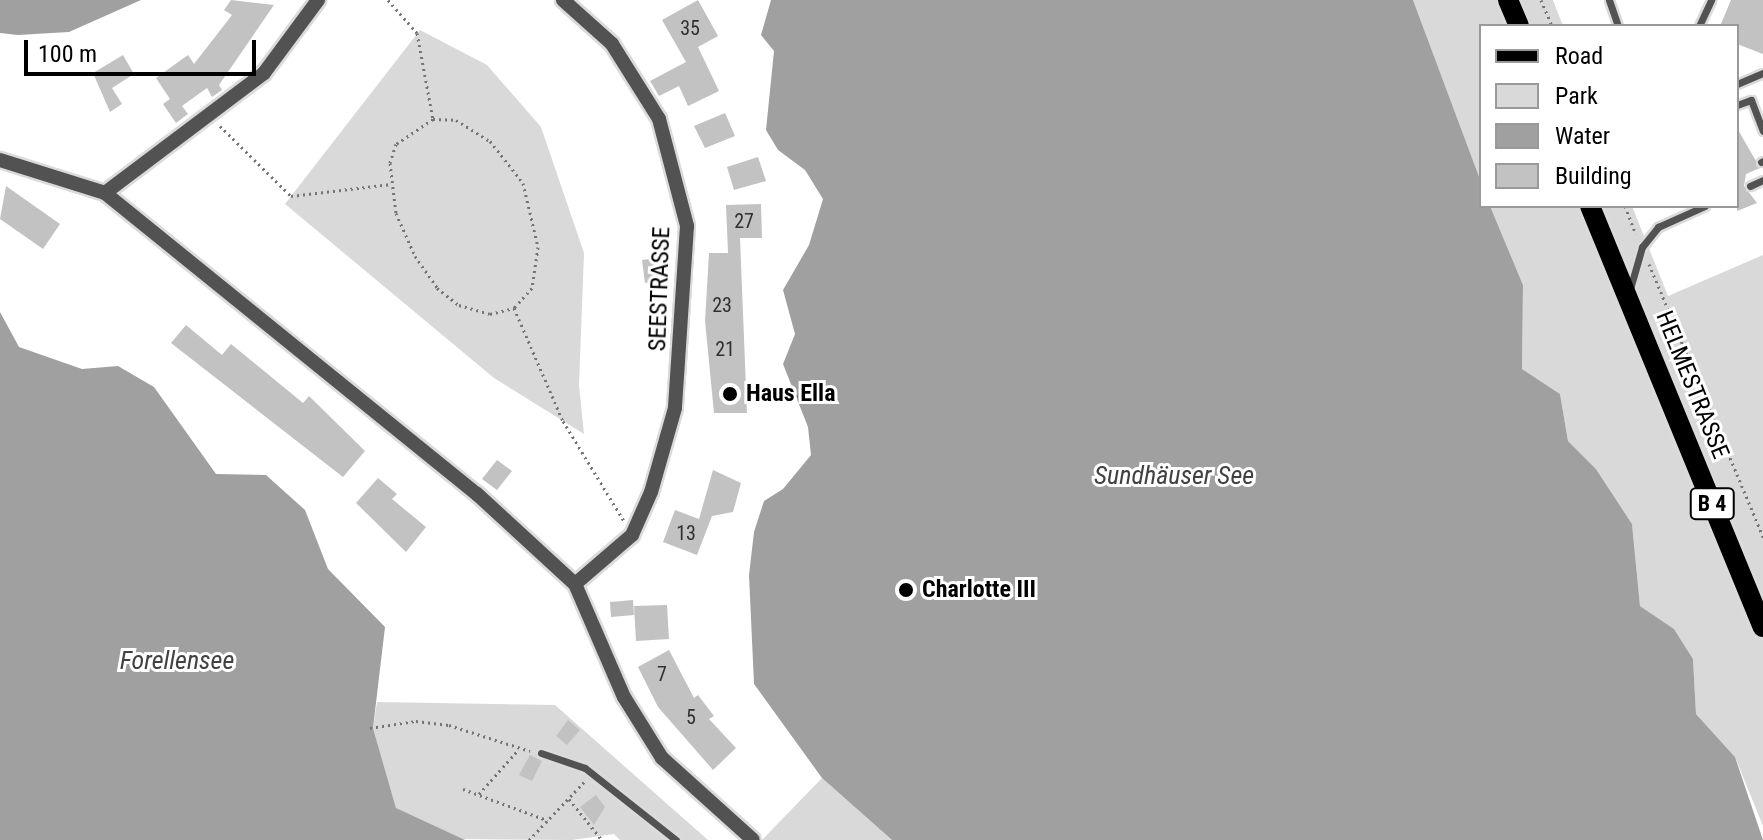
<!DOCTYPE html>
<html>
<head>
<meta charset="utf-8">
<style>
	body { margin:0 }
	#map { position:relative; width:1763px; height:840px; overflow:hidden; background:#fff; font-family:"Roboto Condensed",sans-serif }
	div>[style] { position:absolute }
	[style*='--x'] { left:calc(var(--x)*1px); top:calc(var(--y)*1px); width:calc(var(--w)*1px); rotate:calc(var(--a)*1deg) }
	.green>* { inset:0; background:#d9d9d9 }
	.water>* { inset:0; background:#a0a0a0 }
	.building>* { inset:0; background:#c2c2c2 }
	.path>* { height:3px; margin-top:-1.5px; transform-origin:0; background:repeating-linear-gradient(90deg,#747474 0 2px,transparent 0 6px) }
	.roads { filter:drop-shadow(2px 0 #dbdbdb) drop-shadow(-2px 0 #dbdbdb) drop-shadow(0 2px #dbdbdb) drop-shadow(0 -2px #dbdbdb) }
	.service>* { height:7px; margin:-3.5px; padding:0 3.5px; transform-origin:3.5px; border-radius:3.5px; background:#525252 }
	.minor>* { height:14px; margin:-7px; padding:0 7px; transform-origin:7px; border-radius:7px; background:#525252 }
	.primary>* { height:20px; margin:-10px; padding:0 10px; transform-origin:10px; border-radius:10px; background:#000 }
	.dots>* { width:22px; height:22px; translate:-50% -50%; box-sizing:border-box; border:4px solid #fff; border-radius:50% }
	span { translate:-50% -50%; white-space:nowrap; text-align:center; line-height:1.15; -webkit-text-stroke:6px #fff; paint-order:stroke }
	.number-label { font-size:20px; color:#303030 }
	.number-label span { -webkit-text-stroke-width:0 }
	.shield-label span { padding:2px 6px; background:#fff; border:2px solid; border-radius:6px; -webkit-text-stroke-width:0 }
	.shield-label { font-size:22px; color:#000; font-weight:700 }
	.street-label { font-size:24px; color:#000 }
	.poi-label { font-size:24px; color:#000; font-weight:700 }
	.left { translate:0 -50%; text-align:left }
	.water-label { font-size:26px; color:#414141; font-style:italic }
	.legend { position:absolute; left:1479px; top:24px; width:260px; height:184px; box-sizing:border-box; background:#fff; border:2px solid #999; margin:0; padding:10px 14px; list-style:none; font-size:24px; color:#000 }
	.legend li { display:flex; align-items:center; gap:16px; height:40px }
	.legend b { width:40px; border:2px solid #999 }
	.scale { position:absolute; left:24px; top:40px; width:232px; height:36px; box-sizing:border-box; border:4px solid #000; border-top:0; padding-left:10px; font-size:24px; line-height:28px; white-space:nowrap; color:#000; -webkit-text-stroke:6px #fff; paint-order:stroke }
</style>
</head>
<body>
<div id="map">
	<div class="green">
		<div style="clip-path:polygon(1413px 0,1553px 0,1563px 26px,1481px 26px,1481px 182px)"></div>
		<div style="clip-path:polygon(420px 30px,487px 65px,541px 127px,584px 253px,579px 385px,584px 434px,494px 378px,285px 204px)"></div>
		<div style="clip-path:polygon(1490px 206px,1632px 206px,1668px 296px,1763px 255px,1763px 826px,1735px 757px,1696px 714px,1693px 659px,1674px 629px,1640px 606px,1632px 524px,1596px 469px,1568px 441px,1560px 394px,1522px 369px,1523px 285px)"></div>
		<div style="clip-path:polygon(377px 702px,555px 705px,708px 840px,620px 840px,614px 834px,572px 840px,456px 839px,396px 808px,373px 728px)"></div>
		<div style="clip-path:polygon(822px 778px,892px 840px,762px 840px)"></div>
	</div>
	<div class="water">
		<div style="clip-path:polygon(0 0,141px 0,69px 32px,18px 35px,0 33px)"></div>
		<div style="clip-path:polygon(771px 0,1413px 0,1481px 182px,1481px 206px,1490px 206px,1523px 285px,1522px 369px,1560px 394px,1568px 441px,1596px 469px,1632px 524px,1640px 606px,1674px 629px,1693px 659px,1696px 714px,1735px 757px,1763px 840px,892px 840px,822px 778px,754px 684px,749px 575px,754px 532px,764px 501px,783px 489px,811px 455px,808px 427px,783px 364px,795px 334px,783px 290px,809px 245px,823px 199px,805px 170px,778px 150px,766px 130px,774px 51px,761px 35px)"></div>
		<div style="clip-path:polygon(0 312px,19px 347px,82px 369px,118px 366px,154px 387px,216px 474px,266px 475px,305px 510px,328px 569px,385px 627px,373px 728px,396px 808px,465px 840px,0 840px)"></div>
	</div>
	<div class="building">
		<div style="clip-path:polygon(231px 0,274px 5px,219px 85px,222px 90px,212px 97px,207px 88px,182px 106px,188px 114px,176px 123px,163px 104px,170px 99px,156px 78px,188px 55px,194px 64px,232px 15px,224px 10px)"></div>
		<div style="clip-path:polygon(698px 0,718px 36px,698px 47px,719px 91px,688px 106px,679px 86px,659px 96px,650px 81px,686px 62px,662px 20px)"></div>
		<div style="clip-path:polygon(1731px 0,1763px 0,1763px 54px,1737px 44px,1737px 26px,1720px 26px)"></div>
		<div style="clip-path:polygon(123px 55px,134px 74px,112px 88px,122px 104px,110px 112px,93px 73px)"></div>
		<div style="clip-path:polygon(725px 113px,735px 136px,705px 148px,694px 126px)"></div>
		<div style="clip-path:polygon(1737px 128px,1760px 168px,1746px 174px,1744px 186px,1757px 203px,1737px 211px)"></div>
		<div style="clip-path:polygon(758px 157px,766px 181px,734px 190px,727px 167px)"></div>
		<div style="clip-path:polygon(6px 186px,60px 224px,43px 249px,0 219px)"></div>
		<div style="clip-path:polygon(761px 204px,762px 238px,740px 238px,747px 413px,714px 413px,705px 321px,709px 253px,728px 253px,726px 205px)"></div>
		<div style="clip-path:polygon(664px 257px,667px 280px,645px 283px,642px 260px)"></div>
		<div style="clip-path:polygon(186px 325px,222px 355px,231px 344px,303px 403px,309px 396px,365px 451px,343px 477px,171px 343px)"></div>
		<div style="clip-path:polygon(497px 460px,512px 471px,497px 490px,482px 479px)"></div>
		<div style="clip-path:polygon(713px 470px,741px 483px,733px 512px,712px 516px,697px 555px,663px 542px,675px 510px,699px 519px)"></div>
		<div style="clip-path:polygon(378px 478px,397px 494px,392px 499px,426px 527px,406px 552px,356px 503px)"></div>
		<div style="clip-path:polygon(633px 600px,634px 615px,611px 617px,610px 602px)"></div>
		<div style="clip-path:polygon(667px 605px,669px 639px,636px 641px,634px 606px)"></div>
		<div style="clip-path:polygon(669px 650px,694px 698px,698px 695px,714px 716px,709px 719px,736px 748px,713px 770px,658px 707px,638px 667px)"></div>
		<div style="clip-path:polygon(568px 720px,580px 730px,567px 745px,556px 736px)"></div>
		<div style="clip-path:polygon(530px 755px,542px 761px,532px 781px,519px 775px)"></div>
		<div style="clip-path:polygon(596px 795px,605px 807px,594px 825px,580px 807px)"></div>
	</div>
	<div class="path">
		<div style="--x:388;--y:0;--w:44;--a:48.7"></div>
		<div style="--x:417;--y:33;--w:87;--a:79.5"></div>
		<div style="--x:433;--y:119;--w:23;--a:2"></div>
		<div style="--x:456;--y:120;--w:40;--a:32"></div>
		<div style="--x:490;--y:141;--w:53;--a:51.8"></div>
		<div style="--x:523;--y:183;--w:66;--a:76.8"></div>
		<div style="--x:538;--y:247;--w:41;--a:98.3"></div>
		<div style="--x:532;--y:288;--w:27;--a:132"></div>
		<div style="--x:514;--y:308;--w:123;--a:66.6"></div>
		<div style="--x:563;--y:421;--w:117;--a:58.6"></div>
		<div style="--x:1541;--y:0;--w:28;--a:67"></div>
		<div style="--x:433;--y:119;--w:45;--a:146"></div>
		<div style="--x:396;--y:144;--w:20;--a:108"></div>
		<div style="--x:390;--y:163;--w:50;--a:83.2"></div>
		<div style="--x:396;--y:213;--w:47;--a:66.2"></div>
		<div style="--x:415;--y:256;--w:39;--a:55"></div>
		<div style="--x:437;--y:288;--w:28;--a:38"></div>
		<div style="--x:459;--y:305;--w:32;--a:16"></div>
		<div style="--x:490;--y:314;--w:25;--a:-14"></div>
		<div style="--x:220;--y:126;--w:100;--a:44.6"></div>
		<div style="--x:291;--y:196;--w:101;--a:-6.8"></div>
		<div style="--x:1625;--y:206;--w:30;--a:69"></div>
		<div style="--x:1649;--y:264;--w:296;--a:67.3"></div>
		<div style="--x:796;--y:396;--w:13;--a:-4"></div>
		<div style="--x:370;--y:728;--w:47;--a:-8.7"></div>
		<div style="--x:416;--y:721;--w:33;--a:7"></div>
		<div style="--x:449;--y:725;--w:85;--a:17.8"></div>
		<div style="--x:463;--y:789;--w:90;--a:20.3"></div>
		<div style="--x:479;--y:794;--w:60;--a:-48.4"></div>
		<div style="--x:569;--y:799;--w:53;--a:51.2"></div>
		<div style="--x:529;--y:840;--w:80;--a:-46.5"></div>
	</div>
	<div class="roads">
		<div class="service">
			<div style="--x:1609;--y:0;--w:28;--a:71"></div>
			<div style="--x:1699;--y:26;--w:29;--a:-65"></div>
			<div style="--x:1737;--y:84;--w:28;--a:-23"></div>
			<div style="--x:1737;--y:105;--w:15;--a:-20"></div>
			<div style="--x:1751;--y:100;--w:33;--a:69"></div>
			<div style="--x:1761;--y:162;--w:2;--a:-27"></div>
			<div style="--x:1750;--y:186;--w:14;--a:-25"></div>
			<div style="--x:1630;--y:289;--w:44;--a:-74.1"></div>
			<div style="--x:1642;--y:247;--w:26;--a:-51"></div>
			<div style="--x:1658;--y:227;--w:51;--a:-24.1"></div>
			<div style="--x:541;--y:753;--w:46;--a:18.8"></div>
			<div style="--x:585;--y:768;--w:116;--a:38.4"></div>
		</div>
		<div class="minor">
			<div style="--x:563;--y:0;--w:66;--a:41.9"></div>
			<div style="--x:612;--y:44;--w:89;--a:57.9"></div>
			<div style="--x:659;--y:119;--w:111;--a:75.3"></div>
			<div style="--x:687;--y:226;--w:182;--a:93.8"></div>
			<div style="--x:675;--y:408;--w:87;--a:105.9"></div>
			<div style="--x:651;--y:492;--w:47;--a:113.8"></div>
			<div style="--x:632;--y:535;--w:75;--a:139.3"></div>
			<div style="--x:0;--y:160;--w:110;--a:17.4"></div>
			<div style="--x:105;--y:193;--w:479;--a:39"></div>
			<div style="--x:477;--y:494;--w:133;--a:42.6"></div>
			<div style="--x:575;--y:584;--w:123;--a:66.6"></div>
			<div style="--x:624;--y:697;--w:72;--a:58.1"></div>
			<div style="--x:662;--y:758;--w:122;--a:42"></div>
			<div style="--x:105;--y:193;--w:199;--a:-37"></div>
			<div style="--x:264;--y:73;--w:91;--a:-53.5"></div>
		</div>
		<div class="primary">
			<div style="--x:1508;--y:0;--w:28;--a:67"></div>
			<div style="--x:1590;--y:206;--w:455;--a:67.7"></div>
		</div>
	</div>
	<div class="dots">
		<div style="left:730px;top:394px;background:#000"></div>
		<div style="left:906px;top:590px;background:#000"></div>
	</div>
	<div class="number-label">
		<span style="left:690px;top:28px">35</span>
		<span style="left:744px;top:221px">27</span>
		<span style="left:722px;top:305px">23</span>
		<span style="left:725px;top:349px">21</span>
		<span style="left:686px;top:533px">13</span>
		<span style="left:662px;top:674px">7</span>
		<span style="left:691px;top:717px">5</span>
	</div>
	<div class="shield-label">
		<span style="left:1712px;top:504px">B 4</span>
	</div>
	<div class="street-label">
		<span style="left:660px;top:289px;rotate:-88deg">SEESTRASSE</span>
		<span style="left:1692px;top:385px;rotate:68deg">HELMESTRASSE</span>
	</div>
	<div class="poi-label">
		<span class="left" style="left:746px;top:394px">Haus Ella</span>
		<span class="left" style="left:922px;top:590px">Charlotte III</span>
	</div>
	<div class="water-label">
		<span style="left:1174px;top:476px">Sundhäuser See</span>
		<span style="left:177px;top:661px">Forellensee</span>
	</div>
	<ul class="legend">
	<li><b style="height:10px;background:#000"></b>Road</li>
	<li><b style="height:22px;background:#d9d9d9"></b>Park</li>
	<li><b style="height:22px;background:#a0a0a0"></b>Water</li>
	<li><b style="height:22px;background:#c2c2c2"></b>Building</li>
	</ul>
	<div class="scale">100 m</div>
</div>
</body>
</html>
